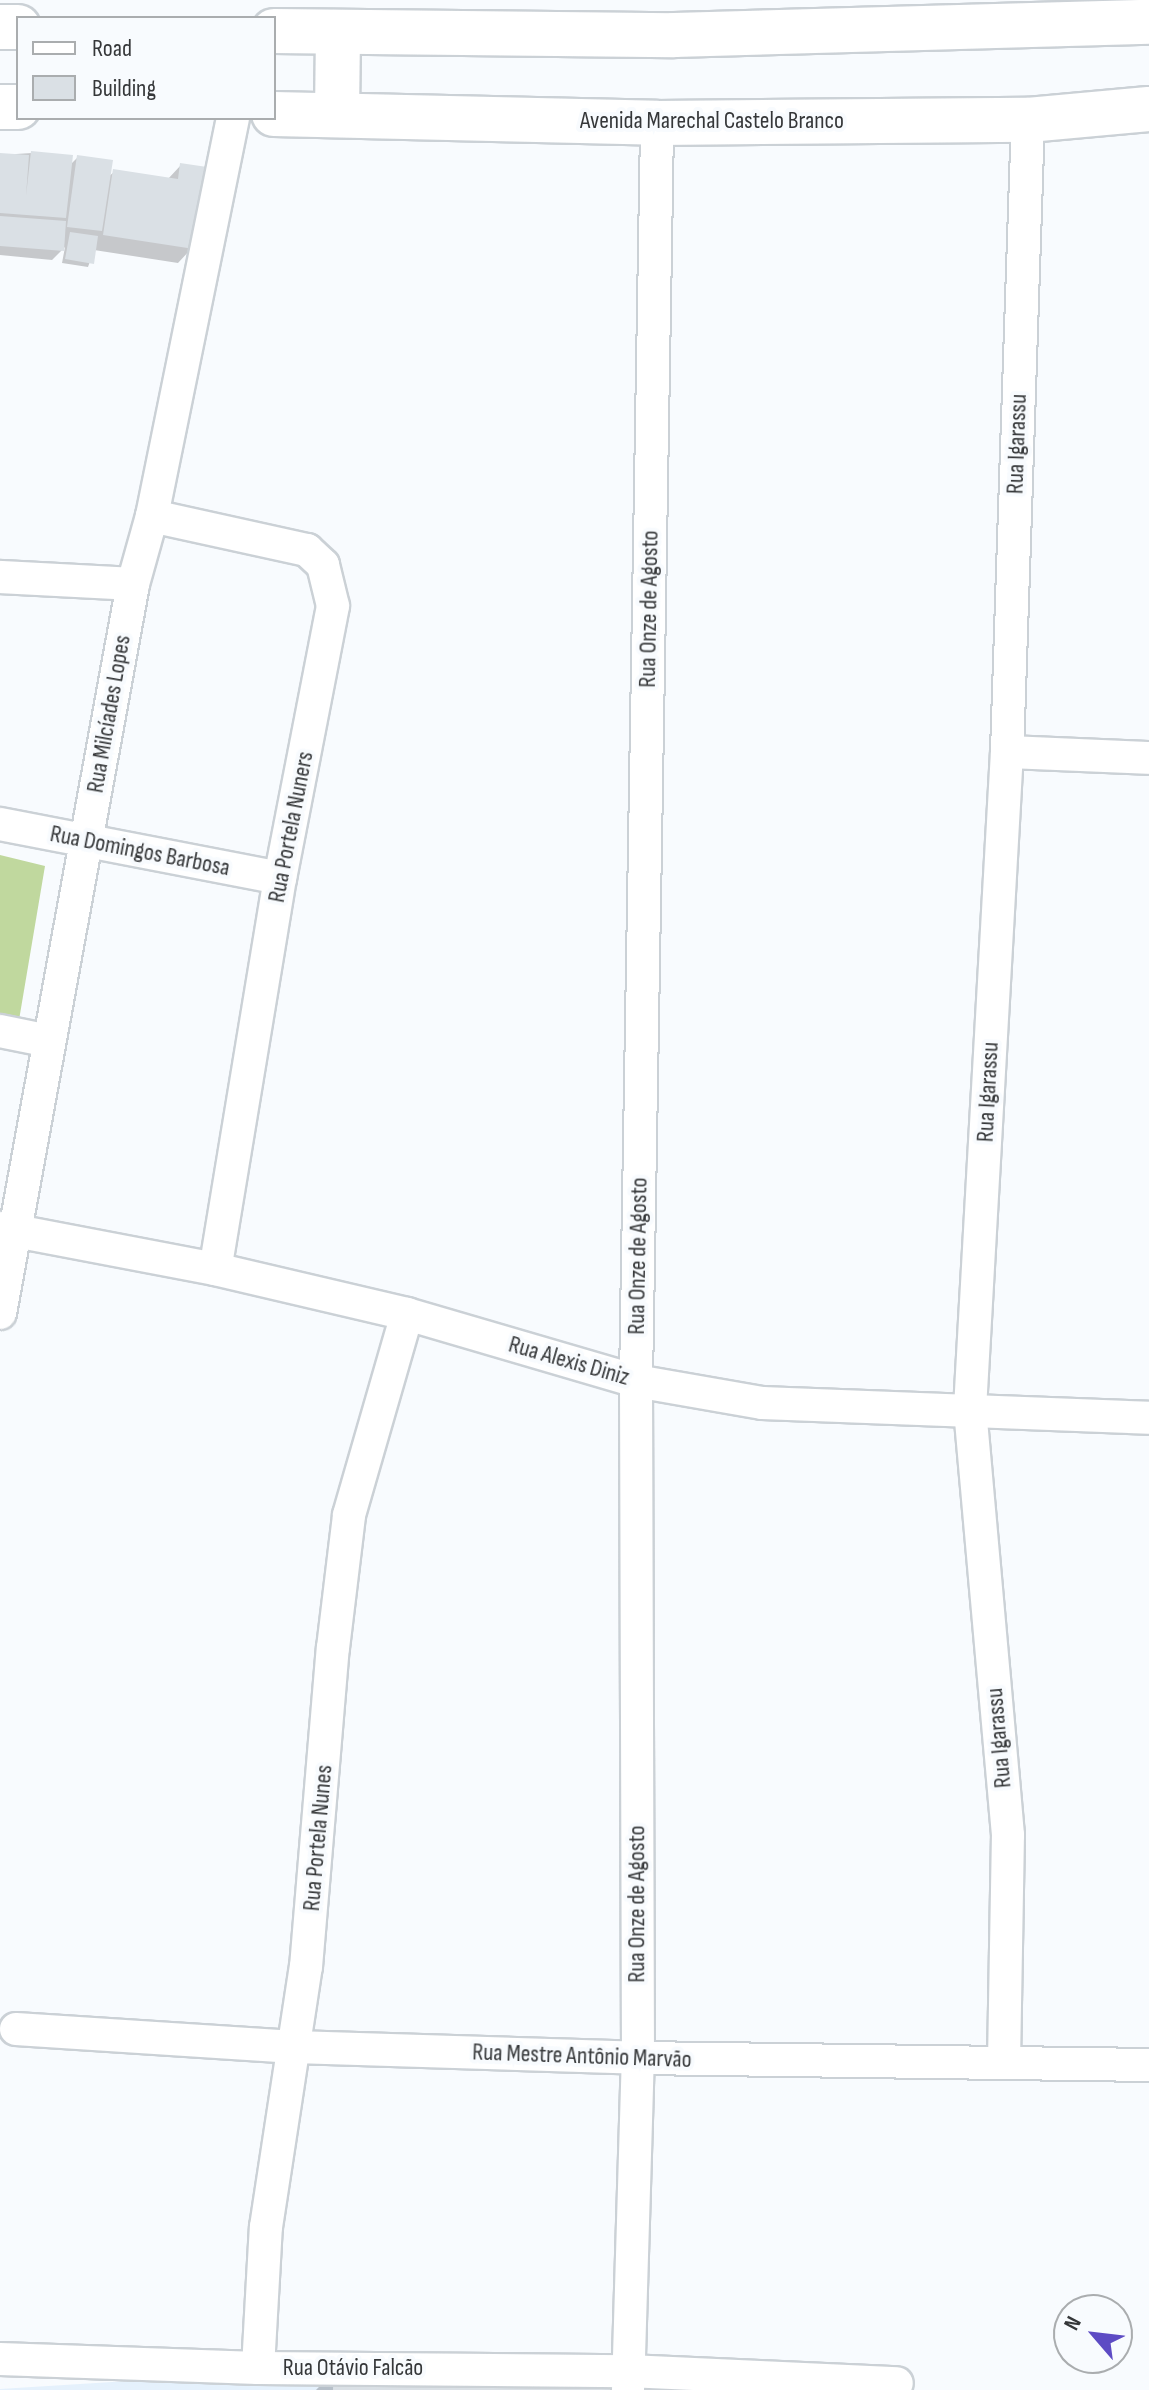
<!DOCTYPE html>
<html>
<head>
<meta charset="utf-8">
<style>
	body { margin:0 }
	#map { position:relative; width:1149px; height:2390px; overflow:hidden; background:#f8fbfe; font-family:"Sofia Sans Condensed",sans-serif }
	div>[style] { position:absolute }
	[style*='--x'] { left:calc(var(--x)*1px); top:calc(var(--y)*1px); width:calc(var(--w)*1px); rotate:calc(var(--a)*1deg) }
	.built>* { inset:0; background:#e5f1fc }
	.green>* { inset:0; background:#c0d89e }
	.shadow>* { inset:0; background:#0003 }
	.building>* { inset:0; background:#dae0e5 }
	.roads { filter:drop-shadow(2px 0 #cbd1d6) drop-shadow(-2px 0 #cbd1d6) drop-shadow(0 2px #cbd1d6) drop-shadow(0 -2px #cbd1d6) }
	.minor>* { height:32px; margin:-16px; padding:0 16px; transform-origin:16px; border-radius:16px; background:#fff }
	.primary>* { height:44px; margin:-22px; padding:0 22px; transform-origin:22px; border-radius:22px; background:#fff }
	span { translate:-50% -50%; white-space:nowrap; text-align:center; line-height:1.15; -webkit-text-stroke:8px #f8fbfe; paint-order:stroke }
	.street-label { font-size:24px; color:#353739 }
	.legend { position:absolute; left:16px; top:16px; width:260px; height:104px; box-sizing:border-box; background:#f8fbfe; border:2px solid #aaadaf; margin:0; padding:10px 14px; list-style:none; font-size:24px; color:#353739 }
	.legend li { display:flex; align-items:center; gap:16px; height:40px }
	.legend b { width:40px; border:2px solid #aaadaf }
	.north { position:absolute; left:1053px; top:2294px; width:80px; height:80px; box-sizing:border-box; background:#f8fbfe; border:2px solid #aaadaf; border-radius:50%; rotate:298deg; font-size:22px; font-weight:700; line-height:32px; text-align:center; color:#353739 }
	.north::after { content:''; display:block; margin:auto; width:28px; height:36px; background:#5d4bc4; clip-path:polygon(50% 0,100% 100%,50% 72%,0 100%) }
</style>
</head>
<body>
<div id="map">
	<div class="built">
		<div style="clip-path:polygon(334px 2368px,333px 2390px,0 2390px,0 2389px)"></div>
	</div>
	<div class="green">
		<div style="clip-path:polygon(0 855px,45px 866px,18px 1026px,0 1023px)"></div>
	</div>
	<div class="shadow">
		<div style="clip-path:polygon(32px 153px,70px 165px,78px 157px,108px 177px,114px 172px,167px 180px,181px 165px,192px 248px,178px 263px,94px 250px,88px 267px,62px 263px,65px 247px,52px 260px,0 255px,0 155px)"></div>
		<div style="clip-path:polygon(335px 2370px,624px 2390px,316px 2390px)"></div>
	</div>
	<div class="building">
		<div style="clip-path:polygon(31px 151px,73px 155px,66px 218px,0 213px,0 153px,29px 155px,26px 196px)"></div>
		<div style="clip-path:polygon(77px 155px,113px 160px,102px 231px,67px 227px)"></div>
		<div style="clip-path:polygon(180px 163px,207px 167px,194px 249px,103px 235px,113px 169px,178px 179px)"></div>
		<div style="clip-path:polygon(0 216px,66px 221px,64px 251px,0 246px)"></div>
		<div style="clip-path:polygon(70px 232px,98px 236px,94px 264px,65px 259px)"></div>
		<div style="clip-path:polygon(334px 2368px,628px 2371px,626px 2390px,333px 2390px)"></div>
	</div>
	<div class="roads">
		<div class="minor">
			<div style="--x:152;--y:516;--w:159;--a:12.4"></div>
			<div style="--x:307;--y:550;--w:22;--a:43"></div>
			<div style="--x:323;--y:565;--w:42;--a:76.3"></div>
			<div style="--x:333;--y:606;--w:277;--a:101"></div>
			<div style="--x:280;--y:878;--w:396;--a:99.4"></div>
			<div style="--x:0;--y:577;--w:133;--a:3"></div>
			<div style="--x:1007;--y:752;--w:142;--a:2.4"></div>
			<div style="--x:0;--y:824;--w:285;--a:10.9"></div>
			<div style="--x:0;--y:1031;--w:50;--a:11.5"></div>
			<div style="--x:0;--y:1228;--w:219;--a:10.8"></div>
			<div style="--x:215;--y:1269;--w:197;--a:13.2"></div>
			<div style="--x:407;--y:1314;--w:239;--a:16.3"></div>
			<div style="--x:636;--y:1381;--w:128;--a:9.9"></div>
			<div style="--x:762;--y:1403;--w:387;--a:2.2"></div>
			<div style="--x:0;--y:1313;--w:741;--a:-79.66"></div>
			<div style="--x:133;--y:584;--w:71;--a:-74.4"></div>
			<div style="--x:152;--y:516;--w:406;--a:-78.5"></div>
			<div style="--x:16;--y:2029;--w:279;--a:3.7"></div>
			<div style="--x:294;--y:2047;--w:344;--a:1.8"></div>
			<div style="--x:638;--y:2058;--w:511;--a:0.78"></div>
			<div style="--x:1004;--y:2062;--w:227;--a:-89"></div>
			<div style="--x:1008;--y:1835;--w:428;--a:-95.1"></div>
			<div style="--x:970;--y:1409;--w:658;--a:-86.78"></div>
			<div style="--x:1007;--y:752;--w:632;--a:-88.1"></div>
			<div style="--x:0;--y:2359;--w:258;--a:2"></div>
			<div style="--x:258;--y:2368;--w:370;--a:0.5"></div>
			<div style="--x:628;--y:2371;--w:269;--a:2.6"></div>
			<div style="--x:258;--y:2368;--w:141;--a:-86.8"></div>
			<div style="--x:266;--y:2227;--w:263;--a:-81.3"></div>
			<div style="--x:306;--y:1967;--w:320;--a:-85.2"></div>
			<div style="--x:333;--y:1648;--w:134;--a:-83.1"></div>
			<div style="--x:349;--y:1515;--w:209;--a:-73.9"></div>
			<div style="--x:628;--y:2390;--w:332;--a:-88.3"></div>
			<div style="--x:638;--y:2058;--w:677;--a:-90.17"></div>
			<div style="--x:636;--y:1381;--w:1258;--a:-89.04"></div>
		</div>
		<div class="primary">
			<div style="--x:0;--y:27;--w:18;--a:0"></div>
			<div style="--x:274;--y:31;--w:400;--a:0.6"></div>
			<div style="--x:674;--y:35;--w:475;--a:-1.6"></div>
			<div style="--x:0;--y:107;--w:18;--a:0"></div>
			<div style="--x:274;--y:114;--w:383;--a:1.3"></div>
			<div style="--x:657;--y:123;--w:371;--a:-0.5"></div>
			<div style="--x:1028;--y:120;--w:121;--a:-5.2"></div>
			<div style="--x:337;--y:115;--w:83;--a:-89.3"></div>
		</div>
	</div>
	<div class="street-label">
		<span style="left:712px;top:121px">Avenida Marechal Castelo Branco</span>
		<span style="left:1017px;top:444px;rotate:-88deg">Rua Igarassu</span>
		<span style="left:649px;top:609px;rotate:-89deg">Rua Onze de Agosto</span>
		<span style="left:109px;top:714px;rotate:-80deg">Rua Milcíades Lopes</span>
		<span style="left:291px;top:827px;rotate:-79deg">Rua Portela Nuners</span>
		<span style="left:140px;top:851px;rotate:11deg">Rua Domingos Barbosa</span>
		<span style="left:988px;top:1092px;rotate:-87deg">Rua Igarassu</span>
		<span style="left:638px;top:1256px;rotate:-89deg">Rua Onze de Agosto</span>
		<span style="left:569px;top:1361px;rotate:16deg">Rua Alexis Diniz</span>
		<span style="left:999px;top:1738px;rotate:-95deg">Rua Igarassu</span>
		<span style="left:318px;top:1838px;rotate:-85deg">Rua Portela Nunes</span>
		<span style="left:637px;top:1904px;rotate:-90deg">Rua Onze de Agosto</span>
		<span style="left:582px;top:2056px;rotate:2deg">Rua Mestre Antônio Marvão</span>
		<span style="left:353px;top:2368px">Rua Otávio Falcão</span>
	</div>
	<ul class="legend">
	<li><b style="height:10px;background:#fff"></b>Road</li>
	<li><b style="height:22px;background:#dae0e5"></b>Building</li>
	</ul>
	<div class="north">N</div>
</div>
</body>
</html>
